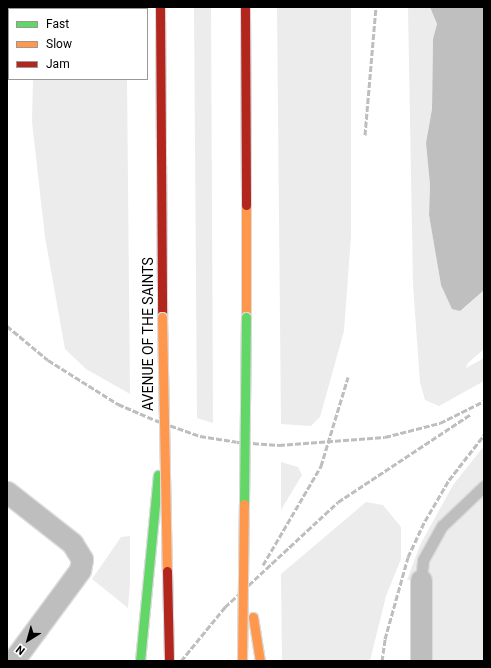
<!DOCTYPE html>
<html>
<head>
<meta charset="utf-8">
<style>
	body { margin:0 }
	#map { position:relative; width:491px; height:668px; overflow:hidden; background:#fff; font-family:Roboto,sans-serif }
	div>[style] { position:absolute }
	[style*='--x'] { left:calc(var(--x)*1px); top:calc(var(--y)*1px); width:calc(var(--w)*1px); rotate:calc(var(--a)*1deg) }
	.green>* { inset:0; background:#ececec }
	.water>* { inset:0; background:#bfbfbf }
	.roads { filter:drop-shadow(1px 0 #dbdbdb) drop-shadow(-1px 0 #dbdbdb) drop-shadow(0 1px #dbdbdb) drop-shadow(0 -1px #dbdbdb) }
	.lane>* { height:11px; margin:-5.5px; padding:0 5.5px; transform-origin:5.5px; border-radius:5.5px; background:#bebebe }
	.street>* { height:21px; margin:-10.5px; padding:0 10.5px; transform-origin:10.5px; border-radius:10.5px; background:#bebebe }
	.fast>* { height:9px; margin:-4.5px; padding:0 4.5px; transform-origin:4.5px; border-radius:4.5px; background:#63d668 }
	.slow>* { height:9px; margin:-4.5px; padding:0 4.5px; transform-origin:4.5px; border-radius:4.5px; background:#ff974d }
	.jam>* { height:9px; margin:-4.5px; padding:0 4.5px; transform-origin:4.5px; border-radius:4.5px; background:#b3261e }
	.rail>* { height:3px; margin-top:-1.5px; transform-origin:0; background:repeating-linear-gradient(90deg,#bebebe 0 6px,transparent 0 8px) }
	.bridges { filter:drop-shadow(1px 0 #dbdbdb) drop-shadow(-1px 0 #dbdbdb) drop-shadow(0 1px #dbdbdb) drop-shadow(0 -1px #dbdbdb) }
	.fast-bridge>* { height:9px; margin:-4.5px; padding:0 4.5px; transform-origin:4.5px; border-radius:4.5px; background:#63d668 }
	.slow-bridge>* { height:9px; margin:-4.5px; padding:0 4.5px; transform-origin:4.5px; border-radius:4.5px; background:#ff974d }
	.jam-bridge>* { height:9px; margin:-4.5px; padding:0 4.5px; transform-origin:4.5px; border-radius:4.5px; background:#b3261e }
	span { translate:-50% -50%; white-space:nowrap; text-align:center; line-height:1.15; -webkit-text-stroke:3px #fff; paint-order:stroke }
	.street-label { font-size:14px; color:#000 }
	.frame { position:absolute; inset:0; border:8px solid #000; pointer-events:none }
	.legend { position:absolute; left:8px; top:8px; width:140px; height:72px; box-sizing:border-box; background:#fff; border:1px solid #999; margin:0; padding:5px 7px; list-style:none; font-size:12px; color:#000 }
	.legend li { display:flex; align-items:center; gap:8px; height:20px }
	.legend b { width:20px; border:1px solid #999 }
	.north { position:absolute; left:8px; top:620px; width:40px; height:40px; -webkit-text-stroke:3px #fff; paint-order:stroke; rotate:217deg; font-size:11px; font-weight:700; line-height:16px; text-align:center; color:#000 }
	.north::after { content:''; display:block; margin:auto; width:14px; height:18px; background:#000; clip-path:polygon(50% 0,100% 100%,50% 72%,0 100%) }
</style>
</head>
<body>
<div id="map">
	<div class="green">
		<div style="clip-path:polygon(33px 7px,127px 7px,127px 9px,33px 9px)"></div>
		<div style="clip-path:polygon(194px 7px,211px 7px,213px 423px,197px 418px)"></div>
		<div style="clip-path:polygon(277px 7px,351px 7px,351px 236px,344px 331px,320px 417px,311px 426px,281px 424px)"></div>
		<div style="clip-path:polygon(408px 7px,430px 7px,437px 24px,433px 39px,432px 109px,426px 143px,430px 185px,429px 215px,441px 285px,484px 290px,484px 349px,468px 363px,466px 368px,484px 358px,484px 381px,439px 406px,425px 400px,420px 382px,413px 285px)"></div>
		<div style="clip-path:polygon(33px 79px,127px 79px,130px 394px,86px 369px,65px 349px,45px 237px,32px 122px)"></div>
		<div style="clip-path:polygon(484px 446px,484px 661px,433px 661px,431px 580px,407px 580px,420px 545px,453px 485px)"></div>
		<div style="clip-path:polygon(281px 462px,298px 467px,302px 475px,281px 510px)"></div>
		<div style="clip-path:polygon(366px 502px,383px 505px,401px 527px,401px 559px,386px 596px,370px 661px,282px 661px,281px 574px)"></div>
		<div style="clip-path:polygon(130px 536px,130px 583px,128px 608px,92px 579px,121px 537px)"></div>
	</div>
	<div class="water">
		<div style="clip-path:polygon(430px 7px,484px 7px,484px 290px,460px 311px,452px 309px,441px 285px,429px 215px,430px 185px,426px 143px,432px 109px,433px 39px,437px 24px)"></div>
	</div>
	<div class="roads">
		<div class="lane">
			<div style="--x:7;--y:38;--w:31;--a:-88"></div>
			<div style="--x:421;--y:580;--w:20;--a:-84"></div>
			<div style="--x:423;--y:560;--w:39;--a:-61"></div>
			<div style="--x:442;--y:526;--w:58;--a:-43.6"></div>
		</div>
		<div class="street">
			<div style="--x:7;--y:492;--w:83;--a:38.1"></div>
			<div style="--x:72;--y:543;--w:19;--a:58"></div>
			<div style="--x:82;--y:559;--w:11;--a:100"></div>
			<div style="--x:80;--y:570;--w:113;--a:126.4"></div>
			<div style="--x:421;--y:661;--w:81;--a:-90"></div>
		</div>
		<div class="fast">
			<div style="--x:140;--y:661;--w:187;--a:-84.5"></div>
		</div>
		<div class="slow">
			<div style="--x:246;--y:205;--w:112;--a:90"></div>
		</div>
		<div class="jam">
			<div style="--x:160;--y:7;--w:310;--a:89.6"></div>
			<div style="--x:245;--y:7;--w:198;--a:89.7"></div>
		</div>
	</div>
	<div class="rail">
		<div style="--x:365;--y:135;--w:128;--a:-85.1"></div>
		<div style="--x:7;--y:326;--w:53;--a:39.7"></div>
		<div style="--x:48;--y:360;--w:83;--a:32.2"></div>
		<div style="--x:118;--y:404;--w:40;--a:23.4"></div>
		<div style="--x:155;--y:420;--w:48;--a:19.6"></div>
		<div style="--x:200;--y:436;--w:37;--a:9"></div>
		<div style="--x:237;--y:442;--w:42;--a:4.1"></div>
		<div style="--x:279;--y:445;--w:106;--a:-4.3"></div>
		<div style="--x:385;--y:437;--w:57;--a:-14.3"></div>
		<div style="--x:440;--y:423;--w:49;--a:-26.6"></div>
		<div style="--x:263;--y:565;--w:115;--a:-59.6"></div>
		<div style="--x:321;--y:466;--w:93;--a:-73.1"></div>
		<div style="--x:181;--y:661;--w:70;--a:-50.8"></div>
		<div style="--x:225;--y:607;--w:154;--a:-42.9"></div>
		<div style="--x:338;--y:502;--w:159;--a:-33.5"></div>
		<div style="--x:382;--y:661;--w:22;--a:-82"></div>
		<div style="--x:385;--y:639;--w:85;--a:-74.3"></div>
		<div style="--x:408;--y:557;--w:40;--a:-65"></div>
		<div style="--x:425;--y:521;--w:48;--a:-59.7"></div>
		<div style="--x:449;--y:480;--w:57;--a:-52.1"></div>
	</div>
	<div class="bridges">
		<div class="fast-bridge">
			<div style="--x:244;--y:504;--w:187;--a:-89.4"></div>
		</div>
		<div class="slow-bridge">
			<div style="--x:162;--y:317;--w:254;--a:88.9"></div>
			<div style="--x:253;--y:617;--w:45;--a:81"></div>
			<div style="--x:242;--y:661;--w:157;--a:-89.3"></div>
		</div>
		<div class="jam-bridge">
			<div style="--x:167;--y:571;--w:90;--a:88.7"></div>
		</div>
	</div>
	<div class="street-label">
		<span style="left:148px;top:334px;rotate:-90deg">AVENUE OF THE SAINTS</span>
	</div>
	<div class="frame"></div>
	<ul class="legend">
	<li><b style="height:5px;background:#63d668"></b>Fast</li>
	<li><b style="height:5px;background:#ff974d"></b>Slow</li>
	<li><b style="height:5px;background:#b3261e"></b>Jam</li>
	</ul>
	<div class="north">N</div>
</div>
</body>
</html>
